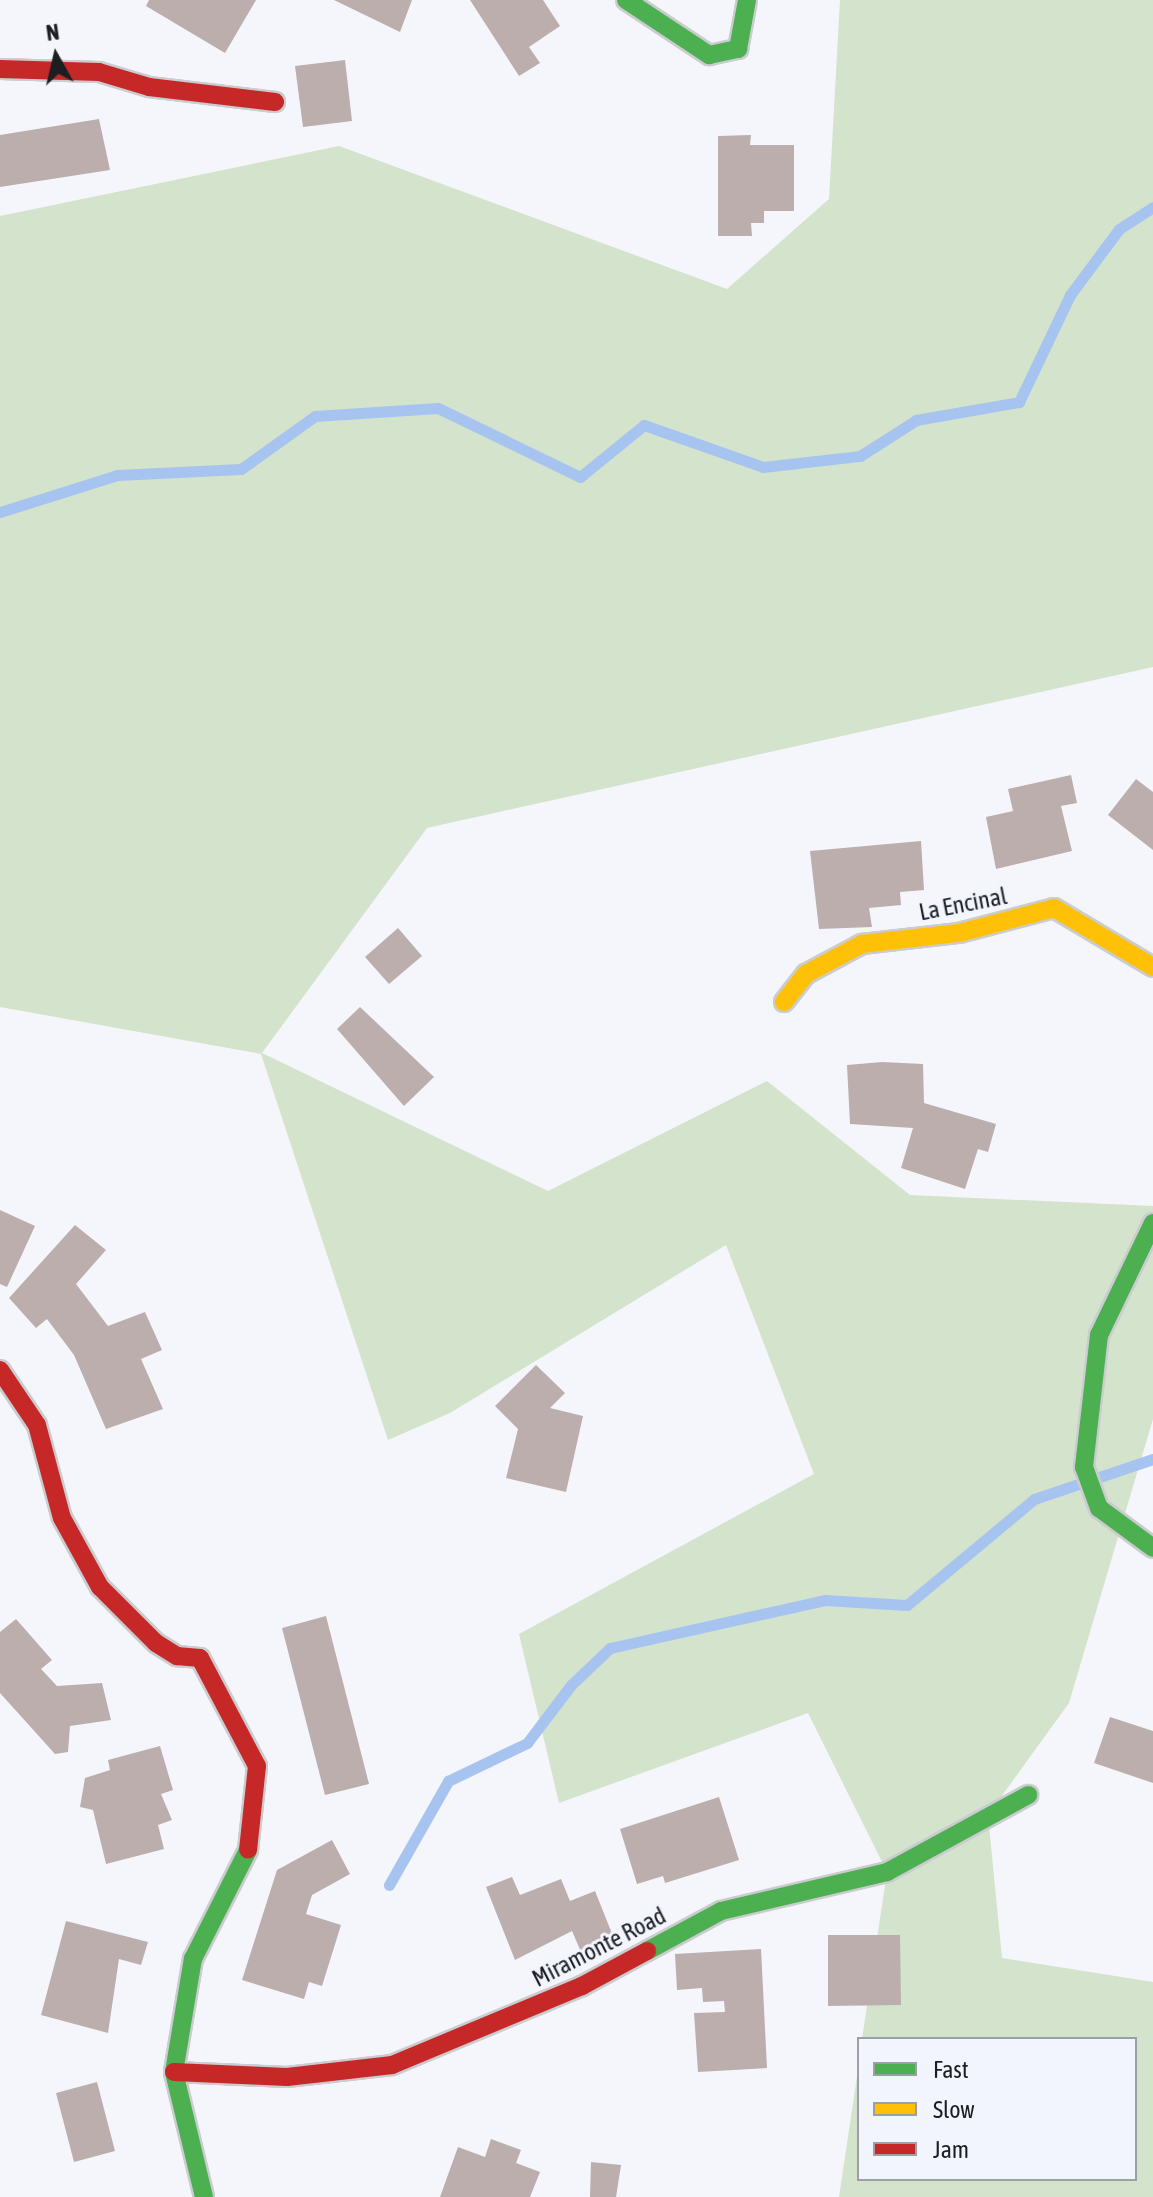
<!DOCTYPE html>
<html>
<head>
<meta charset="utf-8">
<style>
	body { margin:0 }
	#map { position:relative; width:1153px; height:2197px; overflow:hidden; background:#f5f6fb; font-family:"Asap Condensed",sans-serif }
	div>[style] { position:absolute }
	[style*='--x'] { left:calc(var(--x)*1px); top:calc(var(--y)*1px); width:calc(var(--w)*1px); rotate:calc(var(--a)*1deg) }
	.green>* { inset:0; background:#d3e3cc }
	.stream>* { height:11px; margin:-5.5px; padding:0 5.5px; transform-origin:5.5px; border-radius:5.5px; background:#a7c4f0 }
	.building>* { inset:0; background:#bbaead }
	.roads { filter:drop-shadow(2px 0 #cbccd0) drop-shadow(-2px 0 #cbccd0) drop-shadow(0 2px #cbccd0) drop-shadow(0 -2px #cbccd0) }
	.fast>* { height:18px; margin:-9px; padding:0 9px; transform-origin:9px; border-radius:9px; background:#4caf50 }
	.slow>* { height:18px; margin:-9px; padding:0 9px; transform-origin:9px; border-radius:9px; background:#ffc107 }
	.jam>* { height:18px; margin:-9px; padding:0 9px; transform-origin:9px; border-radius:9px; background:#c62828 }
	span { translate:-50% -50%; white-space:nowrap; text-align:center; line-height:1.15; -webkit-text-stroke:6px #f2f5fe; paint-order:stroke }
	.street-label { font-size:24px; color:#1d1e21 }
	.legend { position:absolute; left:857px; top:2037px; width:280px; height:144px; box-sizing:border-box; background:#f2f5fe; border:2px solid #9d9fa6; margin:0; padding:10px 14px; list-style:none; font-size:24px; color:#1d1e21 }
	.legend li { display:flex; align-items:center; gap:16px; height:40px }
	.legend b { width:40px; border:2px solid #9d9fa6 }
	.north { position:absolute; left:16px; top:16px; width:80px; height:80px; -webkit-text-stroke:6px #f2f5fe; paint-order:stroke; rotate:352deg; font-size:22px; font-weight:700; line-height:32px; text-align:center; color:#1d1e21 }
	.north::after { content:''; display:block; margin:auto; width:28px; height:36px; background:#1d1e21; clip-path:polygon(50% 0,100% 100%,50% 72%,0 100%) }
</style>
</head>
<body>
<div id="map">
	<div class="green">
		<div style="clip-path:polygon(840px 0,1153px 0,1153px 667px,427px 828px,262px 1053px,548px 1191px,767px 1081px,910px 1195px,1153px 1206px,1153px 1419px,1069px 1703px,988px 1815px,1002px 1958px,1153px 1982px,1153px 2197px,839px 2197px,859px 2063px,859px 2179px,1135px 2179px,1135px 2039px,862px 2039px,887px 1872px,808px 1713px,559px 1803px,519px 1634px,814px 1474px,726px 1245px,450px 1413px,388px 1440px,261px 1054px,0 1007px,0 216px,339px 146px,727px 289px,829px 199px)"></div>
	</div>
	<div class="stream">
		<div style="--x:0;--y:512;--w:123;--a:-17.5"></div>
		<div style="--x:117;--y:475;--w:124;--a:-2.8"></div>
		<div style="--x:241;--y:469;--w:91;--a:-35.6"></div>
		<div style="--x:315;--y:416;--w:123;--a:-3.7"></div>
		<div style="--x:438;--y:408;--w:158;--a:25.9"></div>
		<div style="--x:580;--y:477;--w:82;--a:-39.1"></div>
		<div style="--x:644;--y:425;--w:126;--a:19.4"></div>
		<div style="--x:763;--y:467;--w:98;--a:-6.5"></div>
		<div style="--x:860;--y:456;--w:67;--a:-32.7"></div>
		<div style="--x:916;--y:420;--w:105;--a:-9.9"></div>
		<div style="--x:1019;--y:402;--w:119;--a:-64.5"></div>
		<div style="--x:1070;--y:295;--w:82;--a:-53.4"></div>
		<div style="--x:1119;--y:229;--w:40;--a:-32.9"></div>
		<div style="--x:389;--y:1885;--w:120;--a:-60.4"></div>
		<div style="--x:448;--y:1781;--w:88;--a:-25.7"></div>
		<div style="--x:527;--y:1743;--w:73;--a:-52.8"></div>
		<div style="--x:571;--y:1685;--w:54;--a:-43.5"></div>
		<div style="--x:610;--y:1648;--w:220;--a:-12.6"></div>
		<div style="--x:825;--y:1600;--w:82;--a:3.5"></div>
		<div style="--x:907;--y:1605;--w:165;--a:-39.8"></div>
		<div style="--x:1034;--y:1499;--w:126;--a:-18.6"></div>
	</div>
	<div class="building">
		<div style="clip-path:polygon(149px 0,256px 0,225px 53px,146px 6px)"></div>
		<div style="clip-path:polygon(334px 0,412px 0,400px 32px)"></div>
		<div style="clip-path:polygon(470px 0,543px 0,560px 26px,529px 47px,540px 63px,519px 76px)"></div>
		<div style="clip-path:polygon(345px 60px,352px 121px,303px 127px,295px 66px)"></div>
		<div style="clip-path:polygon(99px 119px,110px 170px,0 187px,0 135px)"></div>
		<div style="clip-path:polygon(751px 135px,750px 145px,794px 145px,794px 211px,764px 211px,764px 223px,751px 223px,752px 236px,718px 236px,718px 136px)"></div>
		<div style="clip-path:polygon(1071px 775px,1077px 803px,1061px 806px,1072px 851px,996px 869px,986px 817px,1013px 811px,1008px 789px)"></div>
		<div style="clip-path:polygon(1136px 779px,1153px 792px,1153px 850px,1108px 815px)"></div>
		<div style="clip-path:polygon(921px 841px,924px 890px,900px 892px,901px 905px,869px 908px,872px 927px,819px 929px,810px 851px)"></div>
		<div style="clip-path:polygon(398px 928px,422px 956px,389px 984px,365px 957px)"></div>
		<div style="clip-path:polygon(360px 1007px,434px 1077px,404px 1106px,337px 1029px)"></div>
		<div style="clip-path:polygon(882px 1062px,923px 1064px,924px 1103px,996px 1124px,988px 1152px,978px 1149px,965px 1189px,901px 1168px,913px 1128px,850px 1124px,847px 1065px)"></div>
		<div style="clip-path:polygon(0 1210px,35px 1226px,7px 1287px,0 1284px)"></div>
		<div style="clip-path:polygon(75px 1225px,106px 1250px,76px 1284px,108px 1326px,145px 1312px,162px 1350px,141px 1359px,163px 1409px,106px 1429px,74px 1355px,47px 1319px,36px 1328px,9px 1298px)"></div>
		<div style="clip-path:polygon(536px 1365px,565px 1393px,550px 1408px,583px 1416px,566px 1492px,506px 1478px,518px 1429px,495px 1406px)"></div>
		<div style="clip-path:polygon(326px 1616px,369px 1784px,325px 1795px,282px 1628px)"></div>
		<div style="clip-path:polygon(16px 1619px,52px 1660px,41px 1669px,57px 1686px,102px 1683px,111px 1720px,70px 1726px,68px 1752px,55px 1754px,0 1693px,0 1632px)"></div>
		<div style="clip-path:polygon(1110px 1717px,1153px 1731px,1153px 1783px,1094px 1763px)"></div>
		<div style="clip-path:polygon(160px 1746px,173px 1790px,161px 1794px,172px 1820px,158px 1825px,164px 1849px,106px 1864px,93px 1810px,80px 1807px,85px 1778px,110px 1770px,108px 1760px)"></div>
		<div style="clip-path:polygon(719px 1797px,739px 1860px,665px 1883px,663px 1876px,637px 1884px,620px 1829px)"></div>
		<div style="clip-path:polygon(332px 1840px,350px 1874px,312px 1895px,306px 1914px,341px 1925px,322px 1986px,309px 1982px,304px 1999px,242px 1980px,277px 1870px)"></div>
		<div style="clip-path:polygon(512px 1877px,520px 1895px,561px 1879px,570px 1901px,595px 1891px,617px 1946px,584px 1959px,572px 1931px,515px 1960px,486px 1887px)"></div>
		<div style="clip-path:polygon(66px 1921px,148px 1942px,141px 1965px,119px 1959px,108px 2033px,41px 2015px)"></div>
		<div style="clip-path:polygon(828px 1935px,900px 1935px,901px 2005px,828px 2006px)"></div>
		<div style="clip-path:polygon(761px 1949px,767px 2068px,698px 2072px,694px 2013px,725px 2012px,724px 2001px,703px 2002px,702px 1988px,677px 1990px,675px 1954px)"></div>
		<div style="clip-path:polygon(97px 2082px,115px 2151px,74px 2162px,56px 2093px)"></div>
		<div style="clip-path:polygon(491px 2139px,521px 2150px,516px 2163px,540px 2172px,530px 2197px,440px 2197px,458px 2147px,485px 2157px)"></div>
		<div style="clip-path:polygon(591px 2162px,621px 2165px,616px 2197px,590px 2197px)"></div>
	</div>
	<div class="roads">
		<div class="fast">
			<div style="--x:626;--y:0;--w:100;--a:33.5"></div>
			<div style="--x:709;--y:55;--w:30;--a:-12"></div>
			<div style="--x:738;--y:49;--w:50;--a:-79.6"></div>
			<div style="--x:1153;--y:1223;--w:124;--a:115.7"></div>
			<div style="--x:1099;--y:1335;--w:133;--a:96.5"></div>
			<div style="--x:1084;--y:1467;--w:44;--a:69.9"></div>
			<div style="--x:1099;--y:1508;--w:67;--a:36.5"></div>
			<div style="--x:647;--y:1951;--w:84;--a:-28.4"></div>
			<div style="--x:721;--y:1911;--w:171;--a:-13.2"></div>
			<div style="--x:887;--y:1872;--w:161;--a:-28.6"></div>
			<div style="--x:204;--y:2197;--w:129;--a:-103.5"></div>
			<div style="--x:174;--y:2072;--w:115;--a:-80.5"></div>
			<div style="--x:193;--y:1959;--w:122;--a:-63.2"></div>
		</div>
		<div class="slow">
			<div style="--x:784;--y:1002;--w:36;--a:-52"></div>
			<div style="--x:806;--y:974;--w:64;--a:-28.2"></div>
			<div style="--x:862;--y:944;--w:98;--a:-6.5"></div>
			<div style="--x:959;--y:933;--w:98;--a:-14.7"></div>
			<div style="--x:1054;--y:908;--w:115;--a:30.8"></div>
		</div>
		<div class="jam">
			<div style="--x:0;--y:69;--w:99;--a:1.7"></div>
			<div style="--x:99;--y:72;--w:52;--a:16.7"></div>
			<div style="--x:149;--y:87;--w:127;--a:6.8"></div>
			<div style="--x:0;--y:1370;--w:66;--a:56.1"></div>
			<div style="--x:37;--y:1425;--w:96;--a:75"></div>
			<div style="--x:62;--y:1518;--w:79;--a:61.2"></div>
			<div style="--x:100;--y:1587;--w:79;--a:45"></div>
			<div style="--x:156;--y:1643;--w:25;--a:32"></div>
			<div style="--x:177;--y:1656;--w:23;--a:5"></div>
			<div style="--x:200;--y:1658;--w:122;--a:62.2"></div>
			<div style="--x:257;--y:1766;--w:84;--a:96.1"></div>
			<div style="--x:174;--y:2072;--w:113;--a:2.5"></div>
			<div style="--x:287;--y:2077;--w:106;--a:-6.5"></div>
			<div style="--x:392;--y:2065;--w:206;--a:-22.6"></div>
			<div style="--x:582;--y:1986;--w:74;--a:-28.3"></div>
		</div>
	</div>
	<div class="street-label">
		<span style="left:963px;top:904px;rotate:-11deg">La Encinal</span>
		<span style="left:599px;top:1947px;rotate:-27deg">Miramonte Road</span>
	</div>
	<ul class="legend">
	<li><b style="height:10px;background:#4caf50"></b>Fast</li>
	<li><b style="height:10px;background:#ffc107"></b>Slow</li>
	<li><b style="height:10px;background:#c62828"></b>Jam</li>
	</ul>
	<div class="north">N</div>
</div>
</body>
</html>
